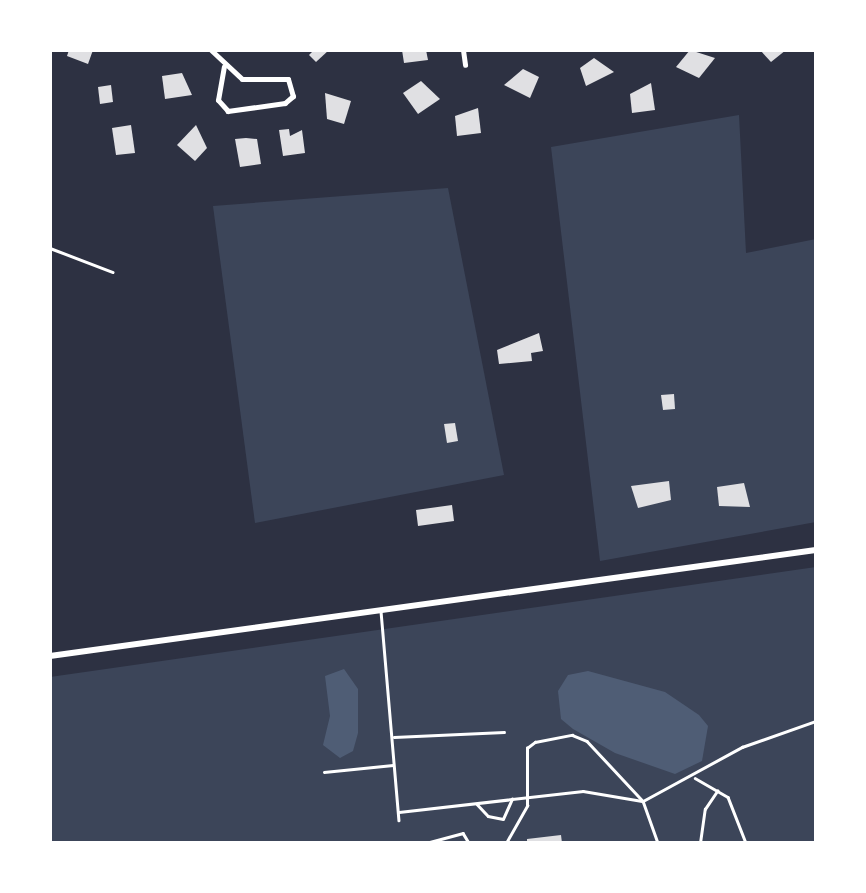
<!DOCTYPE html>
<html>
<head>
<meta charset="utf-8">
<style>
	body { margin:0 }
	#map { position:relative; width:866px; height:893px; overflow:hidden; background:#2d3142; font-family:Mulish,sans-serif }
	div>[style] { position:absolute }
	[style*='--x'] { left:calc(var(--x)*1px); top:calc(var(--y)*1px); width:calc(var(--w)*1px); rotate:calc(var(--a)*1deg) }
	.green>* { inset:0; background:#3c4559 }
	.water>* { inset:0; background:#4f5d75 }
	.building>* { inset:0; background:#e0e0e3 }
	.service>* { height:2.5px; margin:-1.25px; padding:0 1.25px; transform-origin:1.25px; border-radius:1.25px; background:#fff }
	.minor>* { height:5px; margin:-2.5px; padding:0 2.5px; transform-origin:2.5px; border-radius:2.5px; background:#fff }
	.tertiary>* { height:6px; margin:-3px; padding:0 3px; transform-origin:3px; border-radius:3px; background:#fff }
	span { translate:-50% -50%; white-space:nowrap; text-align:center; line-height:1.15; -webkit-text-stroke:10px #fff; paint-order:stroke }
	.frame { position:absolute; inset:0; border:52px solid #fff; pointer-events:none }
</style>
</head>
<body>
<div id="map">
	<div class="green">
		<div style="clip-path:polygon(739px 115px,746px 253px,816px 239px,816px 522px,600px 561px,551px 147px)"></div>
		<div style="clip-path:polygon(448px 188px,504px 475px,255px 523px,213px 206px)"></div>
		<div style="clip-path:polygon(816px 567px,816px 843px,50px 843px,50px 677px)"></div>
	</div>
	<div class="water">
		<div style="clip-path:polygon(344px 669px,358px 689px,358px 733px,353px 751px,340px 758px,323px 745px,330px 716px,325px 676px)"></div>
		<div style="clip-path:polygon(588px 671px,665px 692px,699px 715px,708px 726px,702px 761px,675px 774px,615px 753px,573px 729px,561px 719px,558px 691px,568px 675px)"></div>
	</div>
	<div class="building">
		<div style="clip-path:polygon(69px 50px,93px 50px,88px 64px,67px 56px)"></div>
		<div style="clip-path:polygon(314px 50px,329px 50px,316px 62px,309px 55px)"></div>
		<div style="clip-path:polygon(402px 50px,426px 50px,428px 60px,404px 63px)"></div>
		<div style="clip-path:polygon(690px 50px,715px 58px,699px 78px,676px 67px)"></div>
		<div style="clip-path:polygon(760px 50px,786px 50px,771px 62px)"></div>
		<div style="clip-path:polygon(594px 58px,614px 72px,586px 86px,580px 68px)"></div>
		<div style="clip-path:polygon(523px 69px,539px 77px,530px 98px,504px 85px)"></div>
		<div style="clip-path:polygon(182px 73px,192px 95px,165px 99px,162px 76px)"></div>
		<div style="clip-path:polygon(421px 81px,440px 99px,418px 114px,403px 93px)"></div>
		<div style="clip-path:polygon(651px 83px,655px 110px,632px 113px,630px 94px)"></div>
		<div style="clip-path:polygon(111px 85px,113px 102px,100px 104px,98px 87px)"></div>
		<div style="clip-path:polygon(325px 93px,351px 101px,344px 124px,327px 119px)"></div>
		<div style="clip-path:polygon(478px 108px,481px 133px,457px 136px,455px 116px)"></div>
		<div style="clip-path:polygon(131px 125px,135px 153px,116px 155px,112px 128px)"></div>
		<div style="clip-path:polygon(196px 125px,207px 148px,195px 161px,177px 145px)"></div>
		<div style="clip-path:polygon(289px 129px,290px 136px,302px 130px,305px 153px,283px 156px,279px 130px)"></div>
		<div style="clip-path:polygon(246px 138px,257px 139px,261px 164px,240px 167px,235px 139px)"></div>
		<div style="clip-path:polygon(539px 333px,543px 351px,531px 353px,532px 361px,499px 364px,497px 350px)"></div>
		<div style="clip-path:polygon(674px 394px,675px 409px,663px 410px,661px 395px)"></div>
		<div style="clip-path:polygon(455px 423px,458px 441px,447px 443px,444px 424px)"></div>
		<div style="clip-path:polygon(669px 481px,671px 500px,638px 508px,631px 486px)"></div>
		<div style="clip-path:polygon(744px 483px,750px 507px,719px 506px,717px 487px)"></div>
		<div style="clip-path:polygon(452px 505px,454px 521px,418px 526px,416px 510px)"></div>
		<div style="clip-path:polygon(561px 835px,562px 843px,527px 843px,527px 839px)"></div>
	</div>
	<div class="service">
		<div style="--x:50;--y:248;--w:67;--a:20.9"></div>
		<div style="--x:381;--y:611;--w:210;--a:85.1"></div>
		<div style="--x:394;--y:737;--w:110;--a:-2.6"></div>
		<div style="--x:324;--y:772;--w:69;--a:-5.8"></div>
		<div style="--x:695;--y:778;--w:38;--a:30"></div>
		<div style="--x:728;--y:797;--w:49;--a:68.6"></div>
		<div style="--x:477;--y:804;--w:16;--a:47"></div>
		<div style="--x:488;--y:816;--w:15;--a:11"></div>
		<div style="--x:503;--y:819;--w:22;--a:-66"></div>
		<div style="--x:399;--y:812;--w:185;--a:-6.5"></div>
		<div style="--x:583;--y:791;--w:61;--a:9.5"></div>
		<div style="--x:643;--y:801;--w:45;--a:70.3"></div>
		<div style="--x:426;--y:843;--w:38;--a:-15"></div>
		<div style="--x:463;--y:833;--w:12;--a:59"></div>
		<div style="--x:506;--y:843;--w:43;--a:-60.4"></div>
		<div style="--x:527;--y:806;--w:58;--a:-90"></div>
		<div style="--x:527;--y:748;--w:10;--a:-37"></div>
		<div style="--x:535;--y:742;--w:38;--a:-11"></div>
		<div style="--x:572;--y:735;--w:16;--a:22"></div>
		<div style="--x:587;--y:741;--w:82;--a:47"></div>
		<div style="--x:643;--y:801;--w:113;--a:-28.6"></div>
		<div style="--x:742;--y:747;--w:78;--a:-19.4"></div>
		<div style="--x:700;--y:843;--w:34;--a:-82"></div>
		<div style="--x:705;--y:809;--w:22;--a:-56"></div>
	</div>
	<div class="minor">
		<div style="--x:211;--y:50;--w:42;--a:43.1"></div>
		<div style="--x:242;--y:79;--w:46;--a:0"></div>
		<div style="--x:288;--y:79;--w:18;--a:74"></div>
		<div style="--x:293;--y:96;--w:11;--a:139"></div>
		<div style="--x:285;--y:103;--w:58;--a:172"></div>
		<div style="--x:228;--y:111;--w:15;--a:-132"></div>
		<div style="--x:218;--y:100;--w:34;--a:-80"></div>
		<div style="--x:463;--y:50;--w:15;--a:82"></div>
	</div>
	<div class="tertiary">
		<div style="--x:50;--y:656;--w:773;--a:-7.88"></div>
	</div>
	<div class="frame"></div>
</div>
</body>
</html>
